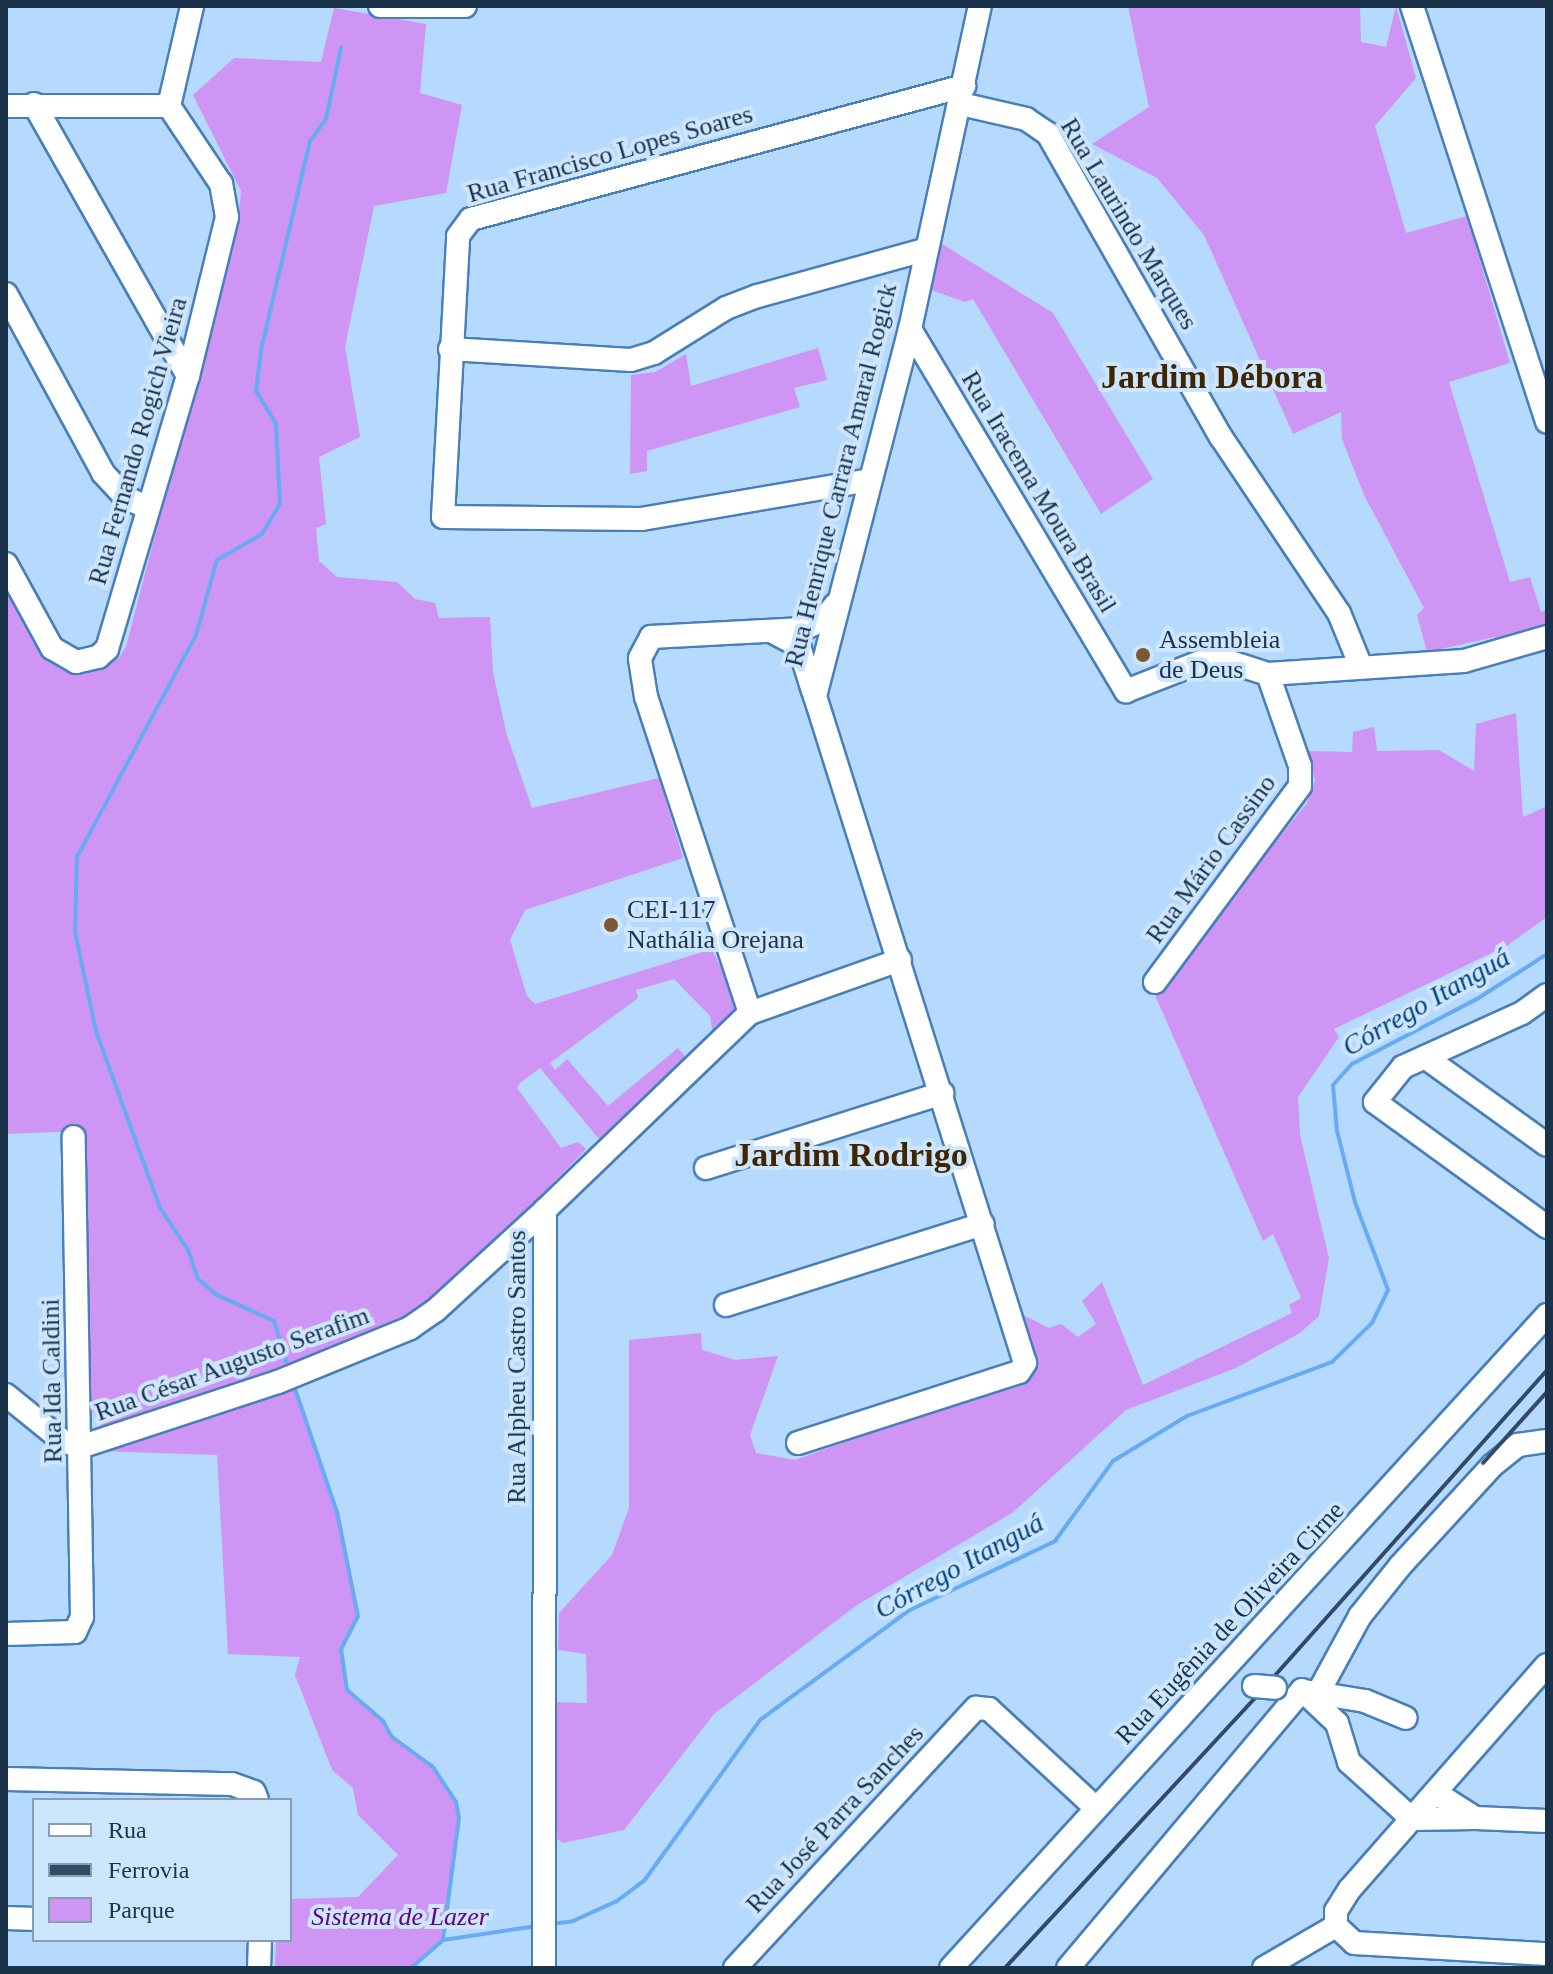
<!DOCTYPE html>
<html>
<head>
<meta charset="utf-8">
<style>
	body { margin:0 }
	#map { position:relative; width:1553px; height:1974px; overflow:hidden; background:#b6d9fe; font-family:Georgia,serif }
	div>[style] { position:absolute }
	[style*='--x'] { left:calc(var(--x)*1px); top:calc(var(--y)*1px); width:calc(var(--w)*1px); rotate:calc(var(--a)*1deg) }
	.green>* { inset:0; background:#ce95f4 }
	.stream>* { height:4px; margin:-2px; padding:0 2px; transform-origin:2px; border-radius:2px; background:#67abf3 }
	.roads { filter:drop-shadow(2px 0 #487fb8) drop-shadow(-2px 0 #487fb8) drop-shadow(0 2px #487fb8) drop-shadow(0 -2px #487fb8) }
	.minor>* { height:22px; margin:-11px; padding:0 11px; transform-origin:11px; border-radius:11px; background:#fff }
	.rail>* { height:4px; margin:-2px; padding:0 2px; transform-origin:2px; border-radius:2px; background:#324a65 }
	.bridges { filter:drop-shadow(2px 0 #487fb8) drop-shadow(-2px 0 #487fb8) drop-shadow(0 2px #487fb8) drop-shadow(0 -2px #487fb8) }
	.minor-bridge>* { height:22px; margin:-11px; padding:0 11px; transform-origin:11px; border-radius:11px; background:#fff }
	.dots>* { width:22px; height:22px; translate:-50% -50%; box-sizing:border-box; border:4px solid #cee5fe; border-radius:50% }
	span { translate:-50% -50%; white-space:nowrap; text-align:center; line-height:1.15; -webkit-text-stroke:8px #cee5fe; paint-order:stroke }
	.street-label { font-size:26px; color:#1b324b }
	.poi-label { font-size:26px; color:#1b324b }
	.left { translate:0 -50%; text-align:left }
	.park-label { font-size:26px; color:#610589; font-style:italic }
	.water-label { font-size:28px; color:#01467e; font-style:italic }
	.district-label { font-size:34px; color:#3f2603; font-weight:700 }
	.frame { position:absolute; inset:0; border:8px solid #1b324b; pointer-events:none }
	.legend { position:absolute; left:32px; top:1798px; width:260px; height:144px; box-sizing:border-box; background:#cee5fe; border:2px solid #869db6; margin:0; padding:10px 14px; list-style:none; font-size:24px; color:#1b324b }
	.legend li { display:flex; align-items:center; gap:16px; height:40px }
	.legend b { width:40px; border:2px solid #869db6 }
</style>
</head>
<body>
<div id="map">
	<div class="green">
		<div style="clip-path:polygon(1128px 6px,1360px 6px,1361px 42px,1386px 47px,1396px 6px,1416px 78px,1375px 126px,1406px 233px,1467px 216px,1510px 363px,1449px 382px,1510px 582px,1530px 577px,1541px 612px,1547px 610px,1547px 628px,1497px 642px,1495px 637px,1427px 652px,1417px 615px,1424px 608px,1364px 495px,1342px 439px,1341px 412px,1293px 434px,1204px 235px,1157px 178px,1092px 144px,1149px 107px)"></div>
		<div style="clip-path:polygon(334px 8px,426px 24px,420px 93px,462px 105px,446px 193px,374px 206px,345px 347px,360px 437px,319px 457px,326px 524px,316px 528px,319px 561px,337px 577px,397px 582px,415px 599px,435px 603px,439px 618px,490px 617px,493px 672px,506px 732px,532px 808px,659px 778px,683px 858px,525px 910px,510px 940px,527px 996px,535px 1004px,712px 949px,738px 1004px,713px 1034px,710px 1016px,674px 979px,636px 990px,638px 998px,550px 1063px,555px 1070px,567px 1059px,608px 1106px,678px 1048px,687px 1059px,599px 1139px,540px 1068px,520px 1083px,517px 1088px,561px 1148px,578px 1142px,586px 1149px,483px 1255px,417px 1311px,288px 1368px,112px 1428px,100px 1425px,89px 1404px,80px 1131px,6px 1134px,6px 578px,49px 657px,63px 668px,103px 665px,118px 659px,126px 647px,239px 212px,241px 191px,193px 95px,234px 58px,321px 62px)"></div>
		<div style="clip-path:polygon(939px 242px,1053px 313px,1153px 479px,1101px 514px,973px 299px,965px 302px,928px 289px)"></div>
		<div style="clip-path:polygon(818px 348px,827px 380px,794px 388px,800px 407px,647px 451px,647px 471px,630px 474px,631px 375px,655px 372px,686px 354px,691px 386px)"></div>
		<div style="clip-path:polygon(1516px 713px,1523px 817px,1545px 807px,1547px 917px,1508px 945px,1334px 1029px,1339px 1037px,1298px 1097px,1300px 1135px,1329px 1258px,1319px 1316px,1300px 1333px,1236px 1368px,1126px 1410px,1012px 1513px,857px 1605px,714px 1714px,624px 1830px,563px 1843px,556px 1838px,555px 1702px,587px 1703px,586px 1654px,558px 1650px,559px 1613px,612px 1555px,629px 1508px,629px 1340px,701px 1333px,702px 1350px,735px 1360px,778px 1356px,750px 1435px,756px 1453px,795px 1460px,1025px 1378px,1015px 1311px,1049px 1328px,1061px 1324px,1078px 1337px,1096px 1324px,1082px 1301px,1102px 1282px,1143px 1385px,1292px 1313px,1289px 1305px,1301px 1298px,1273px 1234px,1263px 1241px,1154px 993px,1307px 803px,1315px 781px,1308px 751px,1352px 752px,1353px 732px,1374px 727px,1377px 751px,1439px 750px,1474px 771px,1476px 724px)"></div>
		<div style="clip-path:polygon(295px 1388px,337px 1512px,358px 1616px,341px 1649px,347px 1690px,383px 1721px,392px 1737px,433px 1767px,456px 1802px,459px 1820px,443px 1940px,411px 1968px,275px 1968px,276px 1940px,290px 1940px,290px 1899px,358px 1897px,398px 1855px,358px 1815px,353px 1788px,332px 1770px,295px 1675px,300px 1657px,228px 1654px,217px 1455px,97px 1451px)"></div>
	</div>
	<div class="stream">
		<div style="--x:289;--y:1371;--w:52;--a:-106.7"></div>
		<div style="--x:274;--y:1321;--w:63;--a:-155.5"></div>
		<div style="--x:217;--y:1295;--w:25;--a:-140"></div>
		<div style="--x:198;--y:1279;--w:31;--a:-109"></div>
		<div style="--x:188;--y:1250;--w:50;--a:-123.7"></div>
		<div style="--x:160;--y:1208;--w:188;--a:-109.9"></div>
		<div style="--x:96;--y:1031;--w:101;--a:-102"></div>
		<div style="--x:75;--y:932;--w:75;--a:-88.5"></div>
		<div style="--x:77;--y:857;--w:252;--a:-61.8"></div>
		<div style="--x:196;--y:635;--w:78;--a:-74.4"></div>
		<div style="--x:217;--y:560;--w:52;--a:-30"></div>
		<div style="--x:262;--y:534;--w:35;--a:-59"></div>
		<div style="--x:280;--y:504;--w:80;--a:-92.9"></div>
		<div style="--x:276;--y:424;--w:39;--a:-121"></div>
		<div style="--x:256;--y:391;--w:41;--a:-83"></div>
		<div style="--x:261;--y:350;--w:215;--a:-76.8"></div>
		<div style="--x:310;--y:141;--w:27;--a:-54"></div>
		<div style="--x:326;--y:119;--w:73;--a:-78.1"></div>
		<div style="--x:293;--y:1383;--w:136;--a:71.2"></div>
		<div style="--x:337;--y:1512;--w:106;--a:78.6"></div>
		<div style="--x:358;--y:1616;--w:37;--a:117"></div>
		<div style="--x:341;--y:1649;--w:41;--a:81.7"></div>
		<div style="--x:347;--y:1690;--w:48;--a:40.7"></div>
		<div style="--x:383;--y:1721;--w:18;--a:61"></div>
		<div style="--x:392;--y:1737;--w:51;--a:36.2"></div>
		<div style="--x:433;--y:1767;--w:42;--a:56.7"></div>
		<div style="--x:456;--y:1802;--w:16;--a:79"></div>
		<div style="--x:459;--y:1818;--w:123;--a:97.5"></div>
		<div style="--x:550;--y:1924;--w:23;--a:-7"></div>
		<div style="--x:573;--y:1921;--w:48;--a:-24.4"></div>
		<div style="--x:617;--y:1901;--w:34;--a:-37"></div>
		<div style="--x:644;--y:1881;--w:198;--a:-54.2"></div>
		<div style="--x:760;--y:1720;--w:186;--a:-36.3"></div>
		<div style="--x:910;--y:1610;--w:161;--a:-25.4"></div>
		<div style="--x:1055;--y:1541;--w:99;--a:-54.1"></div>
		<div style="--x:1113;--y:1461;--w:87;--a:-31.3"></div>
		<div style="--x:1187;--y:1416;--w:155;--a:-20.4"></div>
		<div style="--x:1332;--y:1362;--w:56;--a:-44.3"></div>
		<div style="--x:1372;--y:1323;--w:37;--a:-64"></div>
		<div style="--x:1388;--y:1290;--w:94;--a:-110.6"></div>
		<div style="--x:1355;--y:1202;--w:73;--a:-104.2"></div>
		<div style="--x:1337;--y:1131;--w:46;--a:-95"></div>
		<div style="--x:1333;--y:1085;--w:28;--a:-48"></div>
		<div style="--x:1352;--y:1064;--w:141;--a:-27.5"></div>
		<div style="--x:1477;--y:999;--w:83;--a:-32.7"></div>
		<div style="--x:411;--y:1968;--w:43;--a:-41.2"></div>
		<div style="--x:443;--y:1940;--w:95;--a:-8.5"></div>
	</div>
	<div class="roads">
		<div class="minor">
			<div style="--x:380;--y:6;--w:85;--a:0"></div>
			<div style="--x:1412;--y:6;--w:437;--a:72"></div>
			<div style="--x:34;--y:104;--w:313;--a:60.5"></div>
			<div style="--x:961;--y:104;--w:67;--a:13"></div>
			<div style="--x:1026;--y:119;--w:27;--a:34"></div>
			<div style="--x:1048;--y:134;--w:349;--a:60.3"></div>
			<div style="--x:1221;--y:437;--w:212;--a:56.2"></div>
			<div style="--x:1339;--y:613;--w:58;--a:67.8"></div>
			<div style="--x:6;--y:106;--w:163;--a:0"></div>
			<div style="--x:169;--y:106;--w:103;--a:-77"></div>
			<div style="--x:6;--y:294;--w:204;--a:61.5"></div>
			<div style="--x:103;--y:473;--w:33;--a:47"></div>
			<div style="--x:125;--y:497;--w:25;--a:26"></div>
			<div style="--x:910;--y:329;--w:422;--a:59.2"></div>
			<div style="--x:1126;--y:691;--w:85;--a:-21.4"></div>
			<div style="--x:1205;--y:660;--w:16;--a:-4"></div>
			<div style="--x:1221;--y:659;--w:49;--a:17.7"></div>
			<div style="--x:1268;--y:674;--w:196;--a:-3.8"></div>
			<div style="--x:1464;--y:661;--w:86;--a:-16.1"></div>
			<div style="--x:450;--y:349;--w:181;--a:3.5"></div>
			<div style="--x:631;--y:360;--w:24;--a:-17"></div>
			<div style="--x:654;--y:353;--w:85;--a:-32"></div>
			<div style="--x:726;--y:308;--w:34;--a:-21"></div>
			<div style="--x:758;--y:296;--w:175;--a:-15.5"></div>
			<div style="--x:870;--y:480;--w:231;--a:170.3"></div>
			<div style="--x:642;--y:519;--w:199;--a:-179.4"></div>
			<div style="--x:443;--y:517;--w:281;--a:-86.9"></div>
			<div style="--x:458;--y:236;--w:21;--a:-53"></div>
			<div style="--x:471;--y:219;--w:511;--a:-15.1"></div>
			<div style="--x:6;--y:564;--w:96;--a:61.3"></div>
			<div style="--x:52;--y:648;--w:28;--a:30"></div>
			<div style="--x:76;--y:662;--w:23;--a:-13"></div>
			<div style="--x:98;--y:657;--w:12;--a:-42"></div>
			<div style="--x:107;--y:649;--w:285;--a:-73.5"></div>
			<div style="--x:188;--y:376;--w:164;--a:-76.2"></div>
			<div style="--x:227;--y:217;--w:34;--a:-100"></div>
			<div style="--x:221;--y:184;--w:94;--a:-123.7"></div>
			<div style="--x:773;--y:632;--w:30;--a:28"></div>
			<div style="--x:799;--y:646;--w:47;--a:72.7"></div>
			<div style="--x:1155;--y:982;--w:244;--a:-53.5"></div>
			<div style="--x:1300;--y:786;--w:20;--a:-90"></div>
			<div style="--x:1300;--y:766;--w:97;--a:-109.2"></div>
			<div style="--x:1547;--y:995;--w:31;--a:144"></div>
			<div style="--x:1522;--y:1013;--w:131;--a:155.6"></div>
			<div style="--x:1403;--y:1067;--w:45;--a:128.7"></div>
			<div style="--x:1375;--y:1102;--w:213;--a:36"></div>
			<div style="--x:750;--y:1013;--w:333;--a:-108.2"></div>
			<div style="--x:646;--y:697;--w:39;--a:-99"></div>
			<div style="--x:640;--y:658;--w:24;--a:-62"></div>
			<div style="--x:651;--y:637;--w:152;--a:-3"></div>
			<div style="--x:803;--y:629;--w:22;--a:-24"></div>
			<div style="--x:823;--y:620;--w:19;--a:-51"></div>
			<div style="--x:1425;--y:1057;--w:150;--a:35.8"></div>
			<div style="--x:706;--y:1168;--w:248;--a:-17.6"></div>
			<div style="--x:726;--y:1305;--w:269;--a:-17.5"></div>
			<div style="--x:6;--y:1395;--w:75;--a:39"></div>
			<div style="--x:64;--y:1442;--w:19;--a:12"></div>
			<div style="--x:83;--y:1446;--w:205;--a:-18.2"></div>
			<div style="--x:278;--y:1382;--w:143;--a:-22.2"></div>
			<div style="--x:410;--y:1328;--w:32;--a:-35"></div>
			<div style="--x:436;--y:1310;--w:148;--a:-42.5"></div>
			<div style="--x:545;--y:1210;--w:284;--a:-43.9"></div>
			<div style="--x:750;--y:1013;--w:159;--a:-19.5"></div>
			<div style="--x:798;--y:1443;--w:232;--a:-17.8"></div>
			<div style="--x:1019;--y:1372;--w:11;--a:-56"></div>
			<div style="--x:1025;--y:1363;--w:699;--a:-107.48"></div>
			<div style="--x:815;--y:696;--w:379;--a:-75.5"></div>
			<div style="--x:910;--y:329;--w:330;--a:-77.8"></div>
			<div style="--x:6;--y:1634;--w:69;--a:-1.7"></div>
			<div style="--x:75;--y:1632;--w:17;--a:-65"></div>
			<div style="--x:82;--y:1617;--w:480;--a:-91"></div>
			<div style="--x:1304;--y:1691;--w:62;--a:9.3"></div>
			<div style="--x:1365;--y:1701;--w:44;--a:22.5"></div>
			<div style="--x:1318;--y:1693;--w:88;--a:-61.4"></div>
			<div style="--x:1360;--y:1616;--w:64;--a:-51.3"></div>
			<div style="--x:1400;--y:1566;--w:137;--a:-47.4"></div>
			<div style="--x:1493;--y:1465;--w:32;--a:-39"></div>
			<div style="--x:1518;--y:1445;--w:29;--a:-8"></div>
			<div style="--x:6;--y:1779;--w:226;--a:1.3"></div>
			<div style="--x:232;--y:1784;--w:23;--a:20"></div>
			<div style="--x:254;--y:1792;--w:9;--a:69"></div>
			<div style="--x:1475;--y:1818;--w:72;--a:2.4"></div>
			<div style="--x:6;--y:1918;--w:28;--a:2"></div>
			<div style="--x:1336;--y:1926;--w:15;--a:-90"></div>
			<div style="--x:1336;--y:1911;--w:26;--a:-58"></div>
			<div style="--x:1350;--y:1889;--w:298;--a:-48.7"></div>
			<div style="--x:1336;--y:1926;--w:25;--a:43"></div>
			<div style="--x:1354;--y:1943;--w:193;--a:3.3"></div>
			<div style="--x:259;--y:1968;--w:28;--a:-88"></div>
			<div style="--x:544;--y:1968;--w:758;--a:-89.92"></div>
			<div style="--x:735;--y:1968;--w:355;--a:-47.2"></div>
			<div style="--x:976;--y:1708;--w:13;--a:4"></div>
			<div style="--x:989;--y:1709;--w:146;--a:42.8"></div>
			<div style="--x:951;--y:1968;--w:884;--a:-47.61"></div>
			<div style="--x:1068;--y:1968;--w:363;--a:-49.9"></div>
			<div style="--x:1302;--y:1690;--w:48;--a:43.3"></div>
			<div style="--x:1337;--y:1723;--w:41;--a:72.9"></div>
			<div style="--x:1349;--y:1762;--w:85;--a:42.1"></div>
			<div style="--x:1412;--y:1819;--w:63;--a:-0.9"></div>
			<div style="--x:1475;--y:1818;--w:46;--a:-147.3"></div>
			<div style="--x:1264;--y:1968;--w:83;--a:-30.3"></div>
		</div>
	</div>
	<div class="rail">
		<div style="--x:1483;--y:1463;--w:96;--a:-48"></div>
		<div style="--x:1005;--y:1968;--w:367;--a:-47.2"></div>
		<div style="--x:1254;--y:1699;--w:441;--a:-48.3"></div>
	</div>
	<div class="bridges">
		<div class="minor-bridge">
			<div style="--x:1254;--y:1686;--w:21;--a:5"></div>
		</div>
	</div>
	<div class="dots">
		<div style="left:1143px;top:655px;background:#7a5930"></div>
		<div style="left:611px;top:925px;background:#7a5930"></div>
	</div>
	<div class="street-label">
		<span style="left:610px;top:154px;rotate:-16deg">Rua Francisco Lopes Soares</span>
		<span style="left:1129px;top:224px;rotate:59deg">Rua Laurindo Marques</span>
		<span style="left:138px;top:441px;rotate:-74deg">Rua Fernando Rogich Vieira</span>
		<span style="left:841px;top:475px;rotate:-76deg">Rua Henrique Carrara Amaral Rogick</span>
		<span style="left:1039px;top:492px;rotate:59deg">Rua Iracema Moura Brasil</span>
		<span style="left:1211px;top:859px;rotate:-54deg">Rua Mário Cassino</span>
		<span style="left:232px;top:1364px;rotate:-20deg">Rua César Augusto Serafim</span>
		<span style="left:517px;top:1367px;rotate:-90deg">Rua Alpheu Castro Santos</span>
		<span style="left:52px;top:1381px;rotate:-91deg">Rua Ida Caldini</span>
		<span style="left:1230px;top:1623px;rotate:-47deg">Rua Eugênia de Oliveira Cirne</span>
		<span style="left:835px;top:1819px;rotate:-47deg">Rua José Parra Sanches</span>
	</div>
	<div class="poi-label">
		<span class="left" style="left:1159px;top:655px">Assembleia<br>de Deus</span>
		<span class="left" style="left:627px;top:925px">CEI-117<br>Nathália Orejana</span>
	</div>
	<div class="park-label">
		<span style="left:400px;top:1917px">Sistema de Lazer</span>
	</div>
	<div class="water-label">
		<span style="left:1426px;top:1002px;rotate:-30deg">Córrego Itanguá</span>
		<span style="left:959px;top:1566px;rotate:-29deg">Córrego Itanguá</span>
	</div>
	<div class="district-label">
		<span style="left:1212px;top:377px">Jardim Débora</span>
		<span style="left:851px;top:1155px">Jardim Rodrigo</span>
	</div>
	<div class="frame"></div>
	<ul class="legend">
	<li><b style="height:10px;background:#fff"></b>Rua</li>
	<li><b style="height:10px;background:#324a65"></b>Ferrovia</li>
	<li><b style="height:22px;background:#ce95f4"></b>Parque</li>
	</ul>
</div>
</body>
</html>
